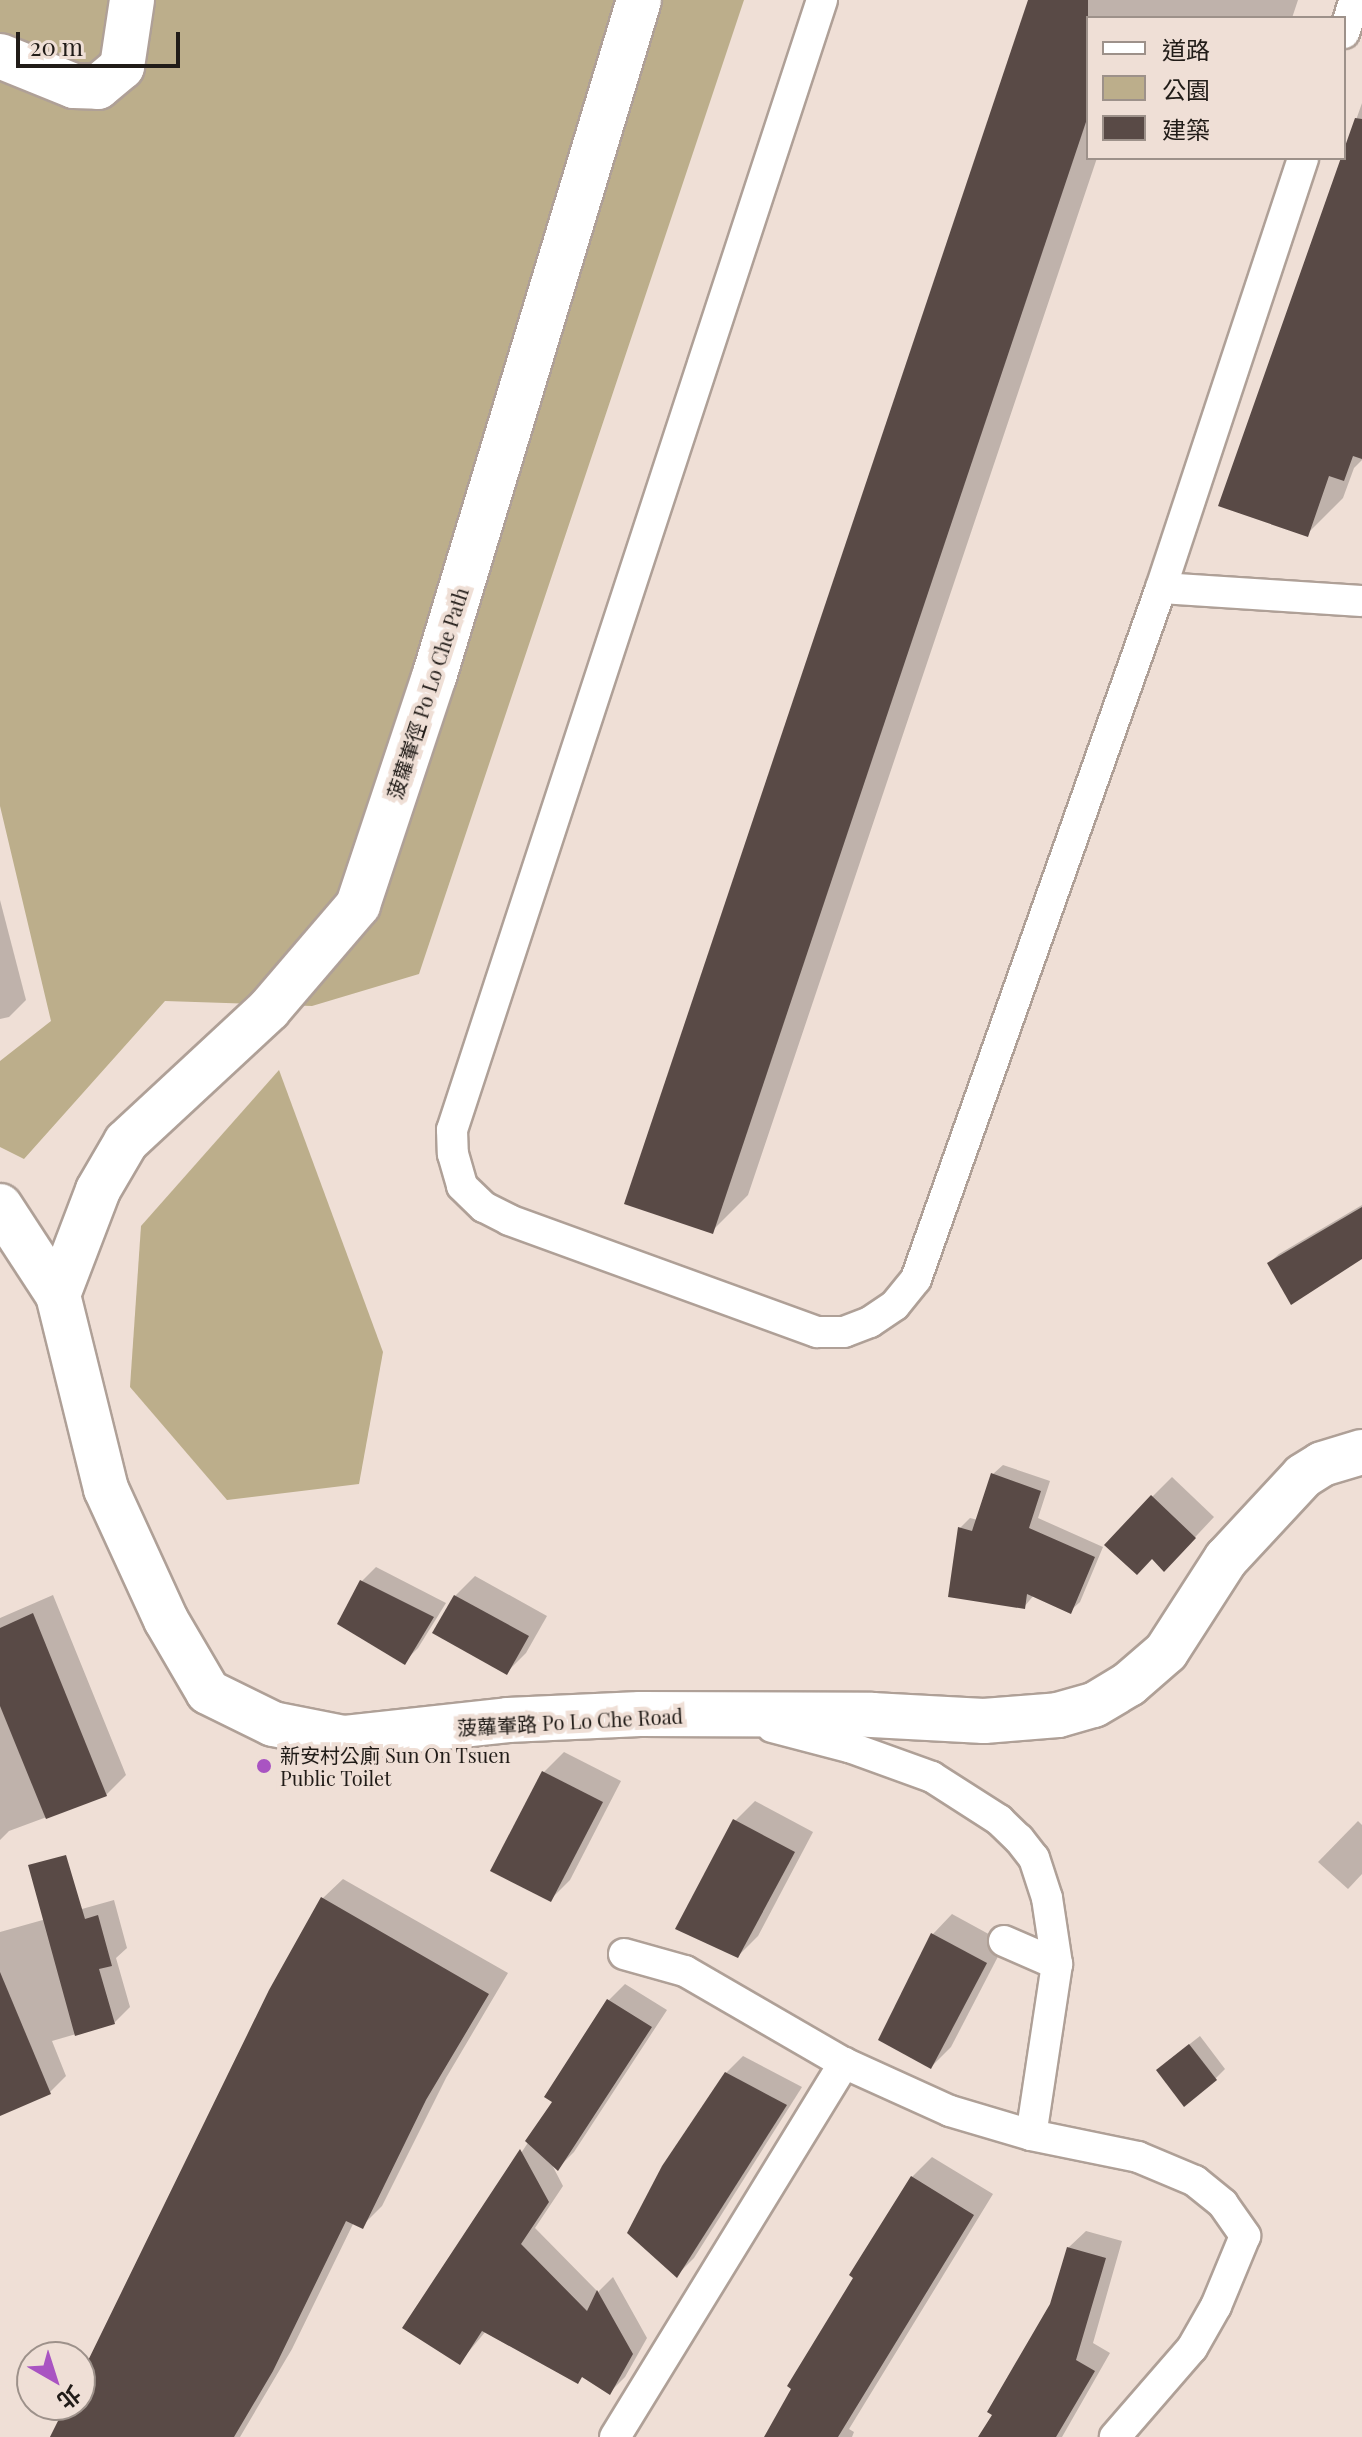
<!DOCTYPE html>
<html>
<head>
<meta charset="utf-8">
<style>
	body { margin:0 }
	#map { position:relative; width:1362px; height:2437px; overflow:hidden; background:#efdfd6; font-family:"Playfair Display","Noto Sans TC",serif }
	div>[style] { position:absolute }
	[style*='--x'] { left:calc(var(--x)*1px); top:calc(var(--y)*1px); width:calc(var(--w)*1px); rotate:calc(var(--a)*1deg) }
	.green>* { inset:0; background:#bcae8b }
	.shadow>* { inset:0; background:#0003 }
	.building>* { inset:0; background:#594a46 }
	.roads { filter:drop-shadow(2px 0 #afa097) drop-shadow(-2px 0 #afa097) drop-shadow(0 2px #afa097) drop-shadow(0 -2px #afa097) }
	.lane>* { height:30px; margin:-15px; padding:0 15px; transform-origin:15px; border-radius:15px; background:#fff }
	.street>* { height:44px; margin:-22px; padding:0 22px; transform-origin:22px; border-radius:22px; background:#fff }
	.dots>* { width:22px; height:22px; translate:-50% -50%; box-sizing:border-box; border:4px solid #efdfd6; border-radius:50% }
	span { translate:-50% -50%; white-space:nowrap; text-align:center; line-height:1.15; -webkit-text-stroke:8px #efdfd6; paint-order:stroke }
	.street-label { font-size:20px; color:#211c18 }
	.poi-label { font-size:20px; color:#211c18 }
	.left { translate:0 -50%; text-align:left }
	.legend { position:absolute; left:1086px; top:16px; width:260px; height:144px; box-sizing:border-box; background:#efdfd6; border:2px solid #9d918a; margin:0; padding:10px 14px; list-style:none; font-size:24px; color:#211c18 }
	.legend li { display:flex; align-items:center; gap:16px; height:40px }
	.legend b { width:40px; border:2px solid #9d918a }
	.north { position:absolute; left:16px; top:2341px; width:80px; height:80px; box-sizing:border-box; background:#efdfd6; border:2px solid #9d918a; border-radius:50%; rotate:141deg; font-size:22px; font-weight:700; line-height:32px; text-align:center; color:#211c18 }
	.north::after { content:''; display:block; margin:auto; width:28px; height:36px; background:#a954c2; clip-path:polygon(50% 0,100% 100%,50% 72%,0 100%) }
	.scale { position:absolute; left:16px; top:32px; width:164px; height:36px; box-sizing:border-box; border:4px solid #211c18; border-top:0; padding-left:10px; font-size:24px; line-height:28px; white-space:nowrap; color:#211c18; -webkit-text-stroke:6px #efdfd6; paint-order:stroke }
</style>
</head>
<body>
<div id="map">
	<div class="green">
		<div style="clip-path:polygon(0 0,744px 0,419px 974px,312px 1006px,165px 1001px,24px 1159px,0 1147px,0 1061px,51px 1021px,0 806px)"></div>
		<div style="clip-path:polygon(279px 1070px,383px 1352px,359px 1484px,227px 1500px,130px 1387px,141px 1226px)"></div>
	</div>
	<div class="shadow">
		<div style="clip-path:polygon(1030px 0,1298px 0,1292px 18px,1088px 18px,1088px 158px,1097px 158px,748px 1195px,712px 1231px)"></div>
		<div style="clip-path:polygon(1362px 103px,1362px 460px,1354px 468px,1343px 498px,1307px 534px,1344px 154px)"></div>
		<div style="clip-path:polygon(0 900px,26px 1000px,9px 1017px,0 1019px)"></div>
		<div style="clip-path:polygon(1362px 1205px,1362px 1257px,1292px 1302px,1269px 1263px,1279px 1254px)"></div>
		<div style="clip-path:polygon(1003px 1465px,1050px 1481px,1038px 1518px,1103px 1547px,1080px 1602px,1070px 1611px,1034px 1595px,1024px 1607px,960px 1528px,970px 1518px,978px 1520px,993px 1474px)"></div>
		<div style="clip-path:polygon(1172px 1477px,1214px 1517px,1184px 1549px,1152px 1497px)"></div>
		<div style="clip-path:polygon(376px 1567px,446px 1603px,418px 1648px,404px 1662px,362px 1581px)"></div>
		<div style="clip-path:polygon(475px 1576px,547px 1616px,526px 1653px,507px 1672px,435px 1632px,455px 1596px)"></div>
		<div style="clip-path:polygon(53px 1595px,126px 1775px,106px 1795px,9px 1831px,0 1840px,0 1618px)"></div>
		<div style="clip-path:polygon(564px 1752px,621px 1781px,570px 1880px,550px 1900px,492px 1870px,544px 1772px)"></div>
		<div style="clip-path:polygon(755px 1801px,813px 1832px,758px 1936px,738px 1956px,735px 1821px)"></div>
		<div style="clip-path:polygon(1358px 1821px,1362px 1825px,1362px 1874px,1348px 1889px,1318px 1862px)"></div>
		<div style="clip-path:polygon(343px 1879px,508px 1973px,446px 2078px,382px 2206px,362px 2226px,354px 2222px,292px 2349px,240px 2437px,50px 2437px,66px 2405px,80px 2405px,80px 2379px,323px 1898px)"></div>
		<div style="clip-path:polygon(114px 1900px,127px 1948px,116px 1958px,130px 2007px,114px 2023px,52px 2041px,66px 2076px,50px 2092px,0 2113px,0 1932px)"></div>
		<div style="clip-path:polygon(952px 1914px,1005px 1943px,951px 2047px,931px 2067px,881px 2039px,933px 1934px)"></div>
		<div style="clip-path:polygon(625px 1984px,667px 2010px,574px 2152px,558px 2168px,550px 2161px,563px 2186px,535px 2228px,598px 2292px,613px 2277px,647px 2338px,625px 2377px,610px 2392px,583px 2376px,486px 2331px,460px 2362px,405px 2328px,555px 2102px,609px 2000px)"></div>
		<div style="clip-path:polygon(1200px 2036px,1225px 2069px,1215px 2079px,1168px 2061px)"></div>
		<div style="clip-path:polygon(743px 2056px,802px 2087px,694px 2258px,677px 2275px,726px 2073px)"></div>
		<div style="clip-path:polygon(932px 2157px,993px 2194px,849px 2429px,854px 2432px,852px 2437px,767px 2437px,912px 2177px)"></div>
		<div style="clip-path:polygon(1086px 2231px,1122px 2241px,1093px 2343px,1110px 2353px,1062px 2437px,981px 2437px,1052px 2305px,1068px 2248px)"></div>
	</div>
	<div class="building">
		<div style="clip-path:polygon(1028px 0,1088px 0,1088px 116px,713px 1234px,624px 1204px)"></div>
		<div style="clip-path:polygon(1355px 118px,1362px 119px,1362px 459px,1353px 456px,1344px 481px,1329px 476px,1308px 537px,1218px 506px)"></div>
		<div style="clip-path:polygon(1362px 1207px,1362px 1259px,1291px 1305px,1267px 1263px)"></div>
		<div style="clip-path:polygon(991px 1473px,1041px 1491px,1029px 1528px,1095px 1557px,1071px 1614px,1027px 1594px,1025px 1609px,948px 1597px,958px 1527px,972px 1531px)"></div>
		<div style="clip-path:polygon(1151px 1495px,1196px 1538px,1164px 1572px,1152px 1559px,1137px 1575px,1104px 1545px)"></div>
		<div style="clip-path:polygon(360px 1580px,434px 1617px,405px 1665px,337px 1624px)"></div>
		<div style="clip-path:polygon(454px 1595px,529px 1636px,507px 1675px,432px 1633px)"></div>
		<div style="clip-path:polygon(33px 1613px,107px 1796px,46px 1819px,0 1706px,0 1628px)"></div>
		<div style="clip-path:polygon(542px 1771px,603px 1802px,551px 1902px,490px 1871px)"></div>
		<div style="clip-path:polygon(733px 1819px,795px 1852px,738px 1958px,675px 1929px)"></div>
		<div style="clip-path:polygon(66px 1855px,85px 1919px,98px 1915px,112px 1966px,99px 1969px,115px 2024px,75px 2036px,28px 1865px)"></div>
		<div style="clip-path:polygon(321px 1897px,489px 1994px,426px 2100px,363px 2229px,346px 2221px,273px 2371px,234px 2437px,50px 2437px,66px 2405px,80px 2405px,80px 2377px,269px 1990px)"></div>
		<div style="clip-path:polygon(931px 1933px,987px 1963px,931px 2069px,878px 2040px)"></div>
		<div style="clip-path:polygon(0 1972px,51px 2094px,0 2116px)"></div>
		<div style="clip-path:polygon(607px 1999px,652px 2027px,558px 2171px,525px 2141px,552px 2102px,544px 2097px)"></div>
		<div style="clip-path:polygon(1189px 2044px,1217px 2080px,1184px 2107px,1156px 2070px)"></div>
		<div style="clip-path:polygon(725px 2072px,787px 2105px,677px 2278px,627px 2233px,662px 2166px)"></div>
		<div style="clip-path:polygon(520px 2149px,549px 2202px,521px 2244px,587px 2311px,597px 2290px,633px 2354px,610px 2395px,582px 2377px,578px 2384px,482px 2331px,460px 2365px,402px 2328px)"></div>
		<div style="clip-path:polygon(911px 2176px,974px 2215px,838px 2437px,764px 2437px,791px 2389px,787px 2386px,853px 2278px,849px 2275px)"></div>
		<div style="clip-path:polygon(1067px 2247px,1106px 2258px,1076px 2360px,1095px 2371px,1056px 2437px,978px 2437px,992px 2415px,987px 2412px,1050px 2304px)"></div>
	</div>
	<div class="roads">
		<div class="lane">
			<div style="--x:822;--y:0;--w:1189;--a:108.13"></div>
			<div style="--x:452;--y:1130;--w:24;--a:88"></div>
			<div style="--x:453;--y:1154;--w:33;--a:74"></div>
			<div style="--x:462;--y:1186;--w:30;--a:44"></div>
			<div style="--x:484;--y:1207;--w:28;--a:27"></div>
			<div style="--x:509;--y:1220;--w:328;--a:20"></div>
			<div style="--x:817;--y:1332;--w:27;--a:0"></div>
			<div style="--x:844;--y:1332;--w:28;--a:-21"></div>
			<div style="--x:870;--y:1322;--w:30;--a:-34"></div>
			<div style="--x:895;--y:1305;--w:33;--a:-51"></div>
			<div style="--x:916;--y:1279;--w:733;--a:-70.48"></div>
			<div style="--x:1161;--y:588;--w:453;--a:-71.7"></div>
			<div style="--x:1344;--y:33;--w:35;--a:-72"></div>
			<div style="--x:1161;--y:588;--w:201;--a:3.7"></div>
			<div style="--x:772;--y:1727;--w:80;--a:14.6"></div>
			<div style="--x:849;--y:1747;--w:88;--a:19.9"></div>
			<div style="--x:932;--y:1777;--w:80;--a:32.7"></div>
			<div style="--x:999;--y:1820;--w:28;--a:44"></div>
			<div style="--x:1019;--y:1839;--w:24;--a:52"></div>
			<div style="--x:1034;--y:1858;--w:42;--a:72"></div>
			<div style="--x:1047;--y:1898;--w:67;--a:81.4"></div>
			<div style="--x:1057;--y:1964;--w:173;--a:98.6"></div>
			<div style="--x:1031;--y:2135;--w:109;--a:11.6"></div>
			<div style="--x:1138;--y:2157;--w:62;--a:22.8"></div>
			<div style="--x:1195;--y:2181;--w:36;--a:39"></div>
			<div style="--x:1223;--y:2204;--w:39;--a:55"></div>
			<div style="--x:1245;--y:2236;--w:76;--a:112.5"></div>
			<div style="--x:1216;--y:2306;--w:48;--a:119.7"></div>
			<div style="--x:1192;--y:2348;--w:118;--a:130.9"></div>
			<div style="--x:1004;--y:1941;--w:58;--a:23.5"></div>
			<div style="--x:624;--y:1954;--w:63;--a:15.6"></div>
			<div style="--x:685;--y:1971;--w:184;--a:30.1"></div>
			<div style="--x:615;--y:2437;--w:439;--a:-58.5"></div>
			<div style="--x:844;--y:2063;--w:116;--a:24.4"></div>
			<div style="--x:950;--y:2111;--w:84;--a:16.5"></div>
		</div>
		<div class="street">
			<div style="--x:0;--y:56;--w:80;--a:22.1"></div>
			<div style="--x:74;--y:86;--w:24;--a:2"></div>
			<div style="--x:98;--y:87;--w:31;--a:-40"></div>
			<div style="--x:122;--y:67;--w:68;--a:-81.5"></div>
			<div style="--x:0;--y:1206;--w:106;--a:56.9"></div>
			<div style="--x:58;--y:1295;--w:200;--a:76.1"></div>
			<div style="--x:106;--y:1489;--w:144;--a:65.4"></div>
			<div style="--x:166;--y:1620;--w:83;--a:59.7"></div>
			<div style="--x:208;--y:1692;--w:72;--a:26.2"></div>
			<div style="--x:273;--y:1724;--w:71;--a:11.3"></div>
			<div style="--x:343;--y:1738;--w:166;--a:-6.2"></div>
			<div style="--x:508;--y:1720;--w:132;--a:-2.6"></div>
			<div style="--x:640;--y:1714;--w:232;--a:0.2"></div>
			<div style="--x:872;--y:1715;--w:112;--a:3.1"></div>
			<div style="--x:984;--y:1721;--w:74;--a:-4.6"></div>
			<div style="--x:1058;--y:1715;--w:37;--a:-16"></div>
			<div style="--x:1094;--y:1705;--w:41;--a:-31"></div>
			<div style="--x:1129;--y:1684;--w:49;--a:-40.9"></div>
			<div style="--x:1166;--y:1652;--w:111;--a:-57.2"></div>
			<div style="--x:1226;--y:1559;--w:113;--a:-47.1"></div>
			<div style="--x:1303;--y:1476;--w:22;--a:-32"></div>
			<div style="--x:1322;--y:1464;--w:42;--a:-16.7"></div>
			<div style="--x:58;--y:1295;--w:112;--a:-69.1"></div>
			<div style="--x:98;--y:1190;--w:56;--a:-59.7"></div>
			<div style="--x:126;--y:1142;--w:195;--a:-42.9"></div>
			<div style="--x:269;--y:1009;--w:137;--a:-49.4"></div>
			<div style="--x:358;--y:905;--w:240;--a:-71.6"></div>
			<div style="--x:434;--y:677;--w:707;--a:-73.15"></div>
		</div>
	</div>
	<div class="dots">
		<div style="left:264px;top:1766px;background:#a954c2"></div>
	</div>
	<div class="street-label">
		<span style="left:427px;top:693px;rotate:-72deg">菠蘿輋徑 Po Lo Che Path</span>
		<span style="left:570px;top:1721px;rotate:-3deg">菠蘿輋路 Po Lo Che Road</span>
	</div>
	<div class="poi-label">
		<span class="left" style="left:280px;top:1766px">新安村公廁 Sun On Tsuen<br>Public Toilet</span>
	</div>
	<ul class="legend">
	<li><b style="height:10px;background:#fff"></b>道路</li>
	<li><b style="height:22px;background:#bcae8b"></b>公園</li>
	<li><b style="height:22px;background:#594a46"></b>建築</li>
	</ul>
	<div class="north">北</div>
	<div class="scale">20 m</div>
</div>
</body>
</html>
